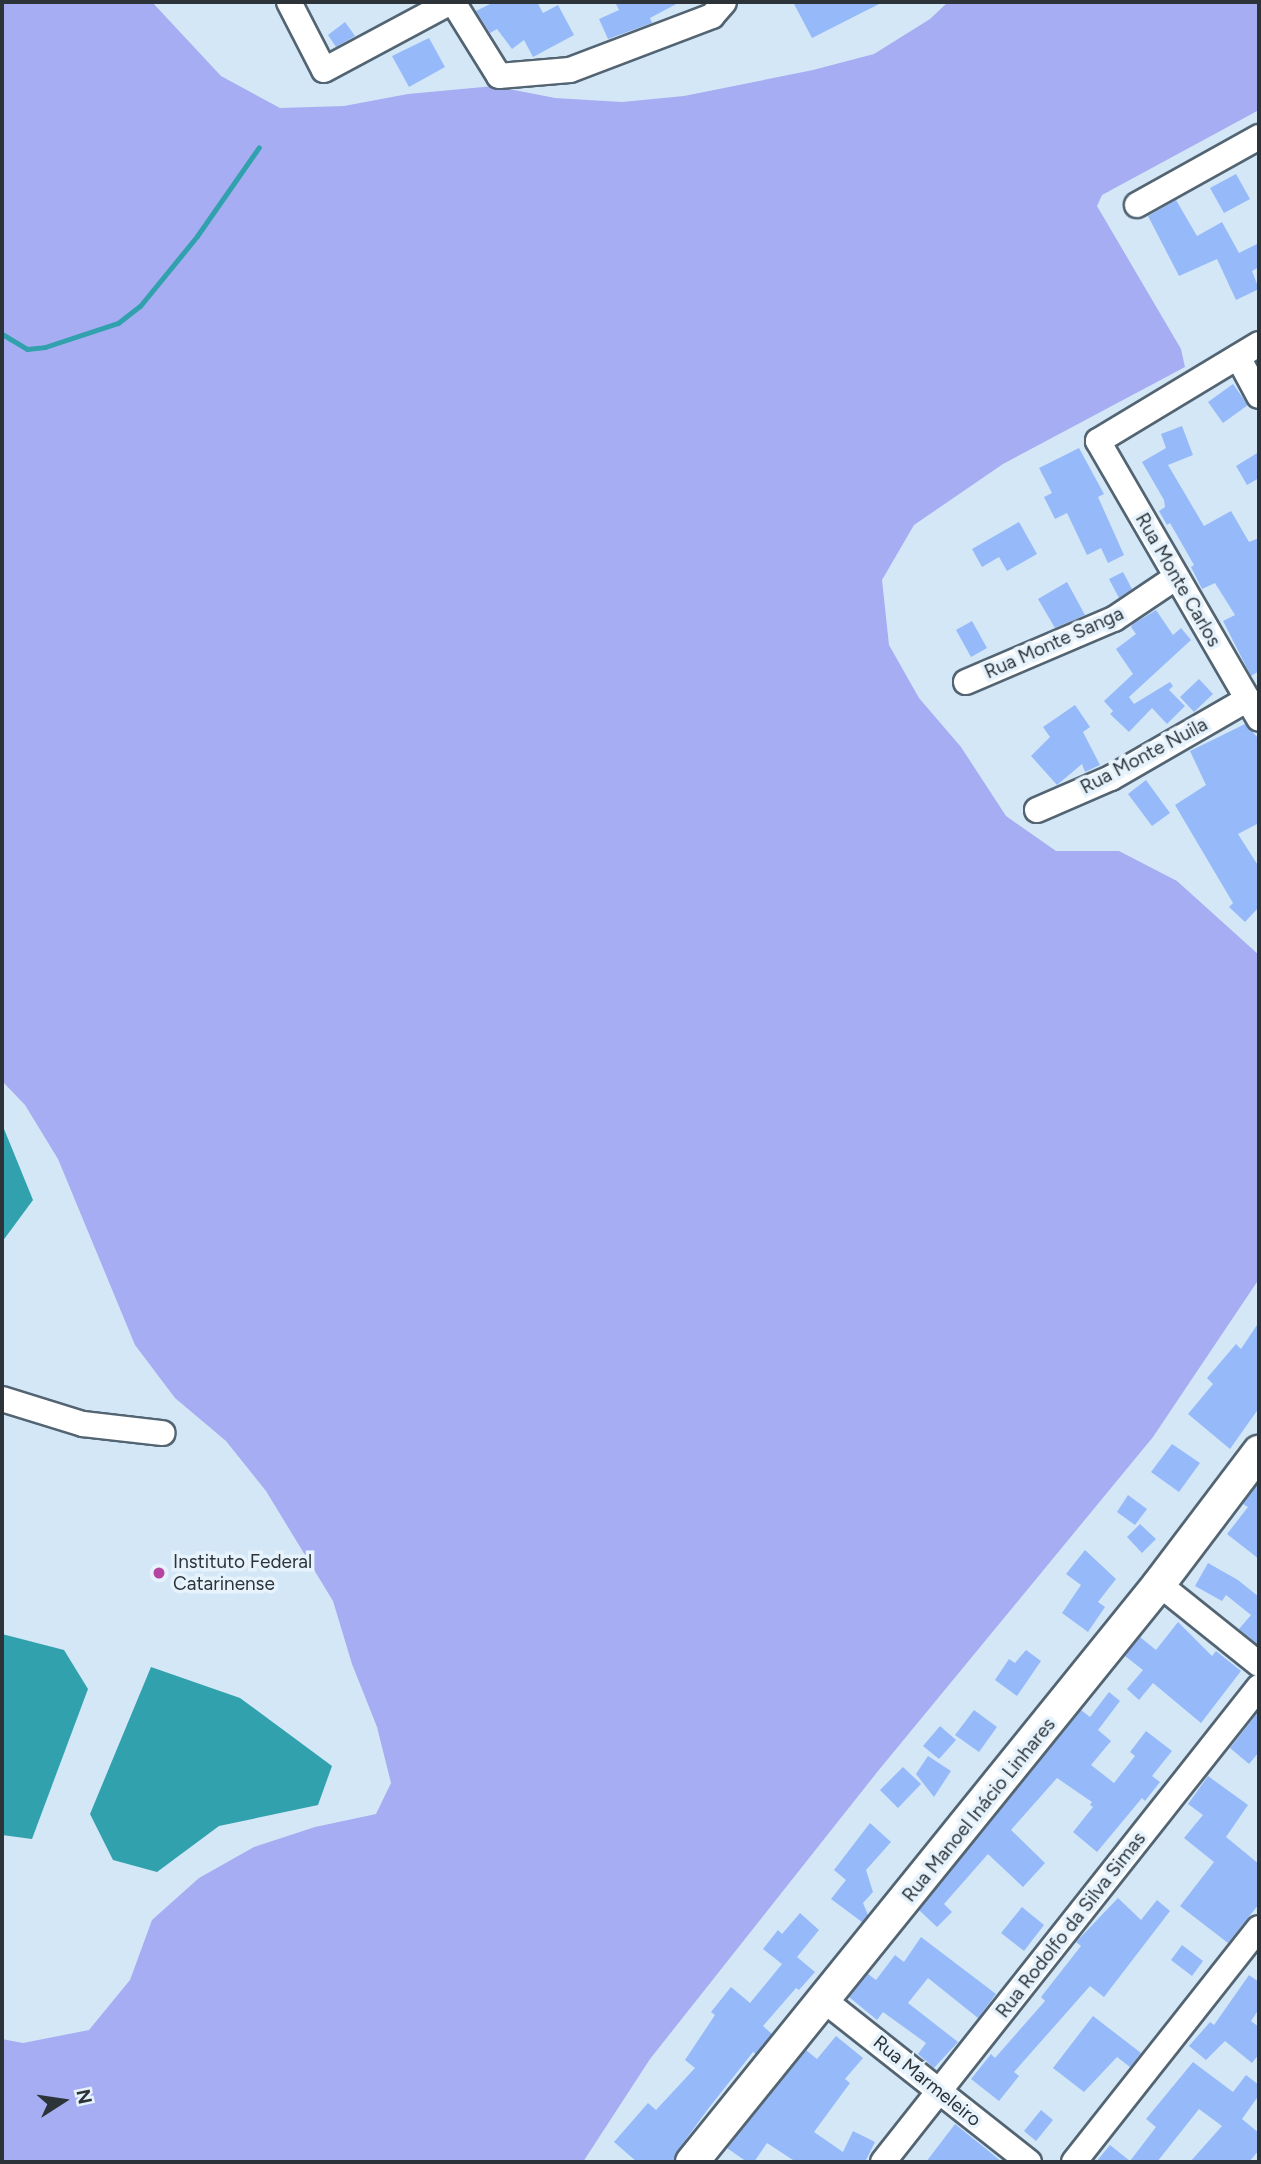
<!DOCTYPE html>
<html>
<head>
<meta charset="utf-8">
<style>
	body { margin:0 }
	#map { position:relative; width:1261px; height:2164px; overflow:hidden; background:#d3e7f7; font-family:Figtree,sans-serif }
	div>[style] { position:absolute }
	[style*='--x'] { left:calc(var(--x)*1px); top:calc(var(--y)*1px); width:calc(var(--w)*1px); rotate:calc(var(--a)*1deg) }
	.forest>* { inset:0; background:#a7adf2 }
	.water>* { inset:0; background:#31a1ae }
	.stream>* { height:5px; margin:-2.5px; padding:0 2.5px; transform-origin:2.5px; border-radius:2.5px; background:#31a1ae }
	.building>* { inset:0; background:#96baf9 }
	.roads { filter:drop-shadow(2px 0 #536472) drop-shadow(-2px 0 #536472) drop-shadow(0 2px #536472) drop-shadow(0 -2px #536472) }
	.minor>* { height:24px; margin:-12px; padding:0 12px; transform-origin:12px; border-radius:12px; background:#fff }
	.major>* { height:32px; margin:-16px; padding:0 16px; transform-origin:16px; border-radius:16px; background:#fff }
	.dots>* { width:19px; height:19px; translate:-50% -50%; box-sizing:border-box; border:4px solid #e7f3fc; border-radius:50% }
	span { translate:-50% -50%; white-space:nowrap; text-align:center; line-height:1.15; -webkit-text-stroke:7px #e7f3fc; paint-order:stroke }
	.street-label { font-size:19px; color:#2c343a }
	.poi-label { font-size:19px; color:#2c343a }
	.left { translate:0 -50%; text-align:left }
	.frame { position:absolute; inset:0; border:4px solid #2c343a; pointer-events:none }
	.north { position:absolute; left:28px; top:2066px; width:70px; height:70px; -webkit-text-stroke:5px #e7f3fc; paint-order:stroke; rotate:78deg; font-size:19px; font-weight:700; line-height:28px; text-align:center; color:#2c343a }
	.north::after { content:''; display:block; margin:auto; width:24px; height:32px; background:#2c343a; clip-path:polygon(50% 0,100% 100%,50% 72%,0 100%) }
</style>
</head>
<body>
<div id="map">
	<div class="forest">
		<div style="clip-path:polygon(2px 2px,152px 2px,221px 76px,280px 108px,344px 106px,408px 94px,494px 86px,555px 98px,622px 102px,684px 96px,813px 70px,874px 54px,930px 19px,948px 2px,1259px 2px,1259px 110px,1102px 195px,1097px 206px,1181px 349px,1185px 367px,1003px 464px,914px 525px,882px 580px,889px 645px,919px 698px,961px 747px,1006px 816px,1056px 851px,1119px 851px,1177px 881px,1259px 955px,1259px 1279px,1153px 1437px,878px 1771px,650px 2059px,583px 2162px,2px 2162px,2px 2039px,23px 2043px,89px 2030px,130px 1980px,152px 1920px,199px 1878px,254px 1847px,315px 1827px,376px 1814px,391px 1783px,377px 1727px,352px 1664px,333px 1601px,266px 1491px,226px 1441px,175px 1398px,135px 1345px,58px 1159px,25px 1105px,2px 1081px)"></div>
	</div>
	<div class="water">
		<div style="clip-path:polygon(2px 1124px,33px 1200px,2px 1242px)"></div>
		<div style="clip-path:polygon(2px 1634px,64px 1650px,88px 1689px,32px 1839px,2px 1835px)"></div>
		<div style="clip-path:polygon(151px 1667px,240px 1698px,332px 1766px,318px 1805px,219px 1826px,157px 1872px,113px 1860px,90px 1814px)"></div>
	</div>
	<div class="stream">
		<div style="--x:2;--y:334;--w:29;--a:31"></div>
		<div style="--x:27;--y:349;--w:18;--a:-6"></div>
		<div style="--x:45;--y:347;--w:77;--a:-18.2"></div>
		<div style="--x:118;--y:323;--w:28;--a:-38"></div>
		<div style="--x:140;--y:306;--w:90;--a:-50.8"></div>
		<div style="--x:197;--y:236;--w:108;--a:-55.1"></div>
	</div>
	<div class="building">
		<div style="clip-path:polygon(494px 2px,537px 2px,543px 13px,558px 5px,574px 35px,533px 57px,524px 40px,512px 49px,497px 29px,490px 33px,476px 11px)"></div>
		<div style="clip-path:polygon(615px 2px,680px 2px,650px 18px,652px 23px,608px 39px,599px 19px,619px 10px)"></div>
		<div style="clip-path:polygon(793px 2px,883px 2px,812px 38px)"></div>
		<div style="clip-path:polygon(345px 22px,355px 36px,336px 47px,328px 35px)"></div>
		<div style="clip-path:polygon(429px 38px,445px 67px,409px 87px,392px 56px)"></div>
		<div style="clip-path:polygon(1236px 174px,1250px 199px,1224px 213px,1210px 188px)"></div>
		<div style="clip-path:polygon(1176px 200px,1197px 236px,1222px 222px,1239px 253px,1259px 243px,1259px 267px,1252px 271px,1259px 289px,1236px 300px,1217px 259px,1179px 276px,1148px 216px)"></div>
		<div style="clip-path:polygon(1233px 384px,1248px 405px,1223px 423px,1208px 402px)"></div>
		<div style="clip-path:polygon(1182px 426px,1193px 455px,1168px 465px,1204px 526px,1231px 511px,1249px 542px,1259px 538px,1259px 671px,1251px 676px,1223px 621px,1235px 615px,1215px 583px,1202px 589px,1191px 567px,1194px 565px,1170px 523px,1167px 525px,1159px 511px,1165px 507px,1164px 500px,1142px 462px,1166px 448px,1161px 434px)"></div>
		<div style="clip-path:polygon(1079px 448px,1104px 494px,1098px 497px,1124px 555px,1108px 563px,1101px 548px,1087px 555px,1067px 513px,1055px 519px,1044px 497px,1052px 493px,1039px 468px)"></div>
		<div style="clip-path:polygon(1259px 452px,1259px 478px,1247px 485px,1236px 466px)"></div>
		<div style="clip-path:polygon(1019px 522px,1037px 554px,1007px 571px,999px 557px,982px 567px,972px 549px)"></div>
		<div style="clip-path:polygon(1123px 572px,1132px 589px,1119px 598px,1109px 579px)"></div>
		<div style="clip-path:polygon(1067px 582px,1085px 615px,1055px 628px,1038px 599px)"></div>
		<div style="clip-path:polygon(1156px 610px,1173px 635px,1181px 628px,1191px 640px,1129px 697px,1134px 704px,1170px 682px,1173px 686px,1169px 690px,1185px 706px,1167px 724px,1152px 708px,1129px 732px,1110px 714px,1115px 709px,1113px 711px,1104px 701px,1133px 674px,1116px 649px,1136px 634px,1131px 627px,1133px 624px)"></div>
		<div style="clip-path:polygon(972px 621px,987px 648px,971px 657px,956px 630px)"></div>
		<div style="clip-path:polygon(1199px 679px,1213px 694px,1194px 712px,1180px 697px)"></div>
		<div style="clip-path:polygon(1075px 705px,1090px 727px,1083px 732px,1100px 765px,1085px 772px,1082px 764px,1057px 785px,1031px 756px,1050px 737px,1043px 727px)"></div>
		<div style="clip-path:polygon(1245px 724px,1259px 739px,1259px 823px,1238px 834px,1259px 867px,1259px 907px,1245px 922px,1229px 907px,1233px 903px,1175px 805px,1206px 785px,1190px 751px)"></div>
		<div style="clip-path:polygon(1146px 780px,1170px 813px,1152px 826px,1128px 794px)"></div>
		<div style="clip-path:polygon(1259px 1322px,1259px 1408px,1230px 1449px,1188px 1414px,1213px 1384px,1207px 1378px,1236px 1344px,1241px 1349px)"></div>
		<div style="clip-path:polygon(1172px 1444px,1200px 1463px,1179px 1492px,1151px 1472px)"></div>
		<div style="clip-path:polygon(1259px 1482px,1259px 1559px,1227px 1534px,1248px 1507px,1243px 1504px)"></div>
		<div style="clip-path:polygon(1128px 1495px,1147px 1509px,1135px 1525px,1117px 1512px)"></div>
		<div style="clip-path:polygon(1140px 1524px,1156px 1539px,1142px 1553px,1127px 1537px)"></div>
		<div style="clip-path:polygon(1085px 1550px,1116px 1579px,1098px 1602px,1105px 1607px,1088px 1632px,1062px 1613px,1081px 1585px,1066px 1574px)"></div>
		<div style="clip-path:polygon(1208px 1563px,1238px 1580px,1259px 1597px,1259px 1645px,1239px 1629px,1251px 1615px,1226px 1595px,1222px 1601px,1195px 1586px)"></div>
		<div style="clip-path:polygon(1178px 1622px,1212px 1656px,1216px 1651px,1241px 1671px,1201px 1723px,1153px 1683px,1139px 1700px,1127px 1689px,1143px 1670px,1125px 1656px,1140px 1637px,1156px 1650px)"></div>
		<div style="clip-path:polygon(1026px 1650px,1041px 1661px,1017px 1696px,995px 1680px,1009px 1659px,1015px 1663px)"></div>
		<div style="clip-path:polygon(1109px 1692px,1120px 1701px,1098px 1730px,1111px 1741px,1091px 1765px,1114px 1783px,1135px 1756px,1130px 1752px,1146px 1731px,1172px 1751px,1152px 1776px,1160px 1782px,1145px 1801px,1142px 1798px,1097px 1852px,1073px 1832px,1093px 1807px,1090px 1805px,1092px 1802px,1057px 1778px,1011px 1830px,1045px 1863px,1023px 1887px,988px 1854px,944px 1904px,952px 1912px,937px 1927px,919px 1910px,1081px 1710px,1090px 1717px)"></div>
		<div style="clip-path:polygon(974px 1710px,997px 1727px,979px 1752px,955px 1735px)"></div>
		<div style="clip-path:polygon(1259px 1711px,1259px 1752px,1249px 1764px,1230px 1748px)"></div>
		<div style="clip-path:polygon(940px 1726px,956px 1740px,939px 1759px,923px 1746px)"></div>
		<div style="clip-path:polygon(928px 1756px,951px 1771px,934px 1797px,916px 1774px)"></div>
		<div style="clip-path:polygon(903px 1767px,921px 1784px,898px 1808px,880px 1790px)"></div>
		<div style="clip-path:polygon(1208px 1776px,1248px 1805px,1226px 1837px,1259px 1864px,1259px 1904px,1228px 1943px,1180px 1906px,1214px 1862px,1184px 1838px,1203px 1815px,1188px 1804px)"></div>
		<div style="clip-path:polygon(870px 1823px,891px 1842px,866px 1870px,873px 1892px,863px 1903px,868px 1915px,862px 1922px,831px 1899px,846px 1880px,834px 1870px)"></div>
		<div style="clip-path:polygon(1118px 1898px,1141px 1920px,1157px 1900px,1170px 1911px,1104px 1997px,1090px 1986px,1014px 2072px,1019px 2076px,999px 2101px,971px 2079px,991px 2054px,995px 2058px,1045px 2001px,1041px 1997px,1081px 1946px,1076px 1942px)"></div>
		<div style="clip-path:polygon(1022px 1907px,1044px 1925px,1024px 1951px,1001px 1933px)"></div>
		<div style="clip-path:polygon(800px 1913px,819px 1930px,797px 1957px,815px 1972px,799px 1990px,796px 1988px,763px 2026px,772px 2034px,756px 2054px,753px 2052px,708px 2109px,678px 2150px,674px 2162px,637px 2162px,614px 2142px,648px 2103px,656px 2110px,695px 2068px,685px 2060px,715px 2015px,711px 2012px,731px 1987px,750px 2003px,782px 1964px,763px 1949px,778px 1930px,782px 1934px)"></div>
		<div style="clip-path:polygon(921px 1937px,996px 1994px,978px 2018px,928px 1978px,908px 2003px,958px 2042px,934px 2068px,918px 2054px,926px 2043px,883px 2012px,877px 2020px,849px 1997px,868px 1974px,876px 1980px,895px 1955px,904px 1962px)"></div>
		<div style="clip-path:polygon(1182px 1945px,1203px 1961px,1192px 1976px,1171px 1960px)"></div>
		<div style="clip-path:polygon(1249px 1975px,1259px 1982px,1259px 2009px,1251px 2021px,1259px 2027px,1259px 2054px,1252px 2063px,1225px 2041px,1206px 2060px,1189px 2046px,1210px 2022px,1214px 2025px)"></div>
		<div style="clip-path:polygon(1093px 2016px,1141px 2053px,1130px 2067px,1117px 2057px,1084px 2092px,1053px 2068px)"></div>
		<div style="clip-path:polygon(836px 2036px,863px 2058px,845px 2079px,850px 2083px,814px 2132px,843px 2152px,853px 2131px,875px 2142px,865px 2162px,796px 2162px,767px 2143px,754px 2162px,747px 2162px,727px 2148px,806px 2050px,817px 2059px)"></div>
		<div style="clip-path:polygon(1193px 2062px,1233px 2092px,1246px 2075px,1259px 2085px,1259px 2095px,1242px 2119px,1259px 2133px,1259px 2150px,1249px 2162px,1190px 2162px,1222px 2126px,1199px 2109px,1157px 2162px,1096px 2162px,1110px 2145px,1130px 2161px,1156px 2127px,1146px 2119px)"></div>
		<div style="clip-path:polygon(1041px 2110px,1053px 2120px,1036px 2141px,1024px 2131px)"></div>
		<div style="clip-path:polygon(955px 2124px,985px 2148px,1002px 2162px,926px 2162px)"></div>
	</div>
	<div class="roads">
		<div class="minor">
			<div style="--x:289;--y:2;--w:76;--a:62.8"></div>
			<div style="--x:324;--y:70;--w:144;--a:-28.2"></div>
			<div style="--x:453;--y:2;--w:87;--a:58.1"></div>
			<div style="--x:499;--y:76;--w:71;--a:-4.8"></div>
			<div style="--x:570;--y:70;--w:152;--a:-20.8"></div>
			<div style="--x:712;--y:16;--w:18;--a:-49"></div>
			<div style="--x:1137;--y:205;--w:140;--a:-29.1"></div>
			<div style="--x:1259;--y:344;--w:188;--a:148.9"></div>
			<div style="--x:1098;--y:441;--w:321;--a:59.9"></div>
			<div style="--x:1238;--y:357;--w:44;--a:61.7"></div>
			<div style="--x:966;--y:682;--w:161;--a:-23.1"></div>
			<div style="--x:1114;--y:619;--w:73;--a:-33.9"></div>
			<div style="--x:1037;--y:810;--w:81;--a:-23.4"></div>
			<div style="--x:1111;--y:778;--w:158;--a:-30"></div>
			<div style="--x:2;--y:1399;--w:85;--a:17.2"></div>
			<div style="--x:83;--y:1424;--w:80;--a:6.5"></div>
			<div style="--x:1159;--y:1584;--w:128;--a:38.7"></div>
			<div style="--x:825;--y:2001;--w:260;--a:38.3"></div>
			<div style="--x:883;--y:2162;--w:606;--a:-51.64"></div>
			<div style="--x:1074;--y:2162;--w:298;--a:-51.7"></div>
		</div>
		<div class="major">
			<div style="--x:692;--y:2162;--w:743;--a:-51.06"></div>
			<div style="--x:1159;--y:1584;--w:166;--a:-52.9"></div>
		</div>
	</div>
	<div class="dots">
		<div style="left:159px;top:1573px;background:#b545a2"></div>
	</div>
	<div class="street-label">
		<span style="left:1178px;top:580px;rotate:60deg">Rua Monte Carlos</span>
		<span style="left:1054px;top:643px;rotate:-24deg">Rua Monte Sanga</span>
		<span style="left:1144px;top:756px;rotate:-28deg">Rua Monte Nuila</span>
		<span style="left:979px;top:1810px;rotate:-51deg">Rua Manoel Inácio Linhares</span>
		<span style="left:1071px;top:1925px;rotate:-52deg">Rua Rodolfo da Silva Simas</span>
		<span style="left:927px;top:2081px;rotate:39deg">Rua Marmeleiro</span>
	</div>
	<div class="poi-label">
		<span class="left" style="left:173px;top:1573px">Instituto Federal<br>Catarinense</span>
	</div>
	<div class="frame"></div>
	<div class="north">N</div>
</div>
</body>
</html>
